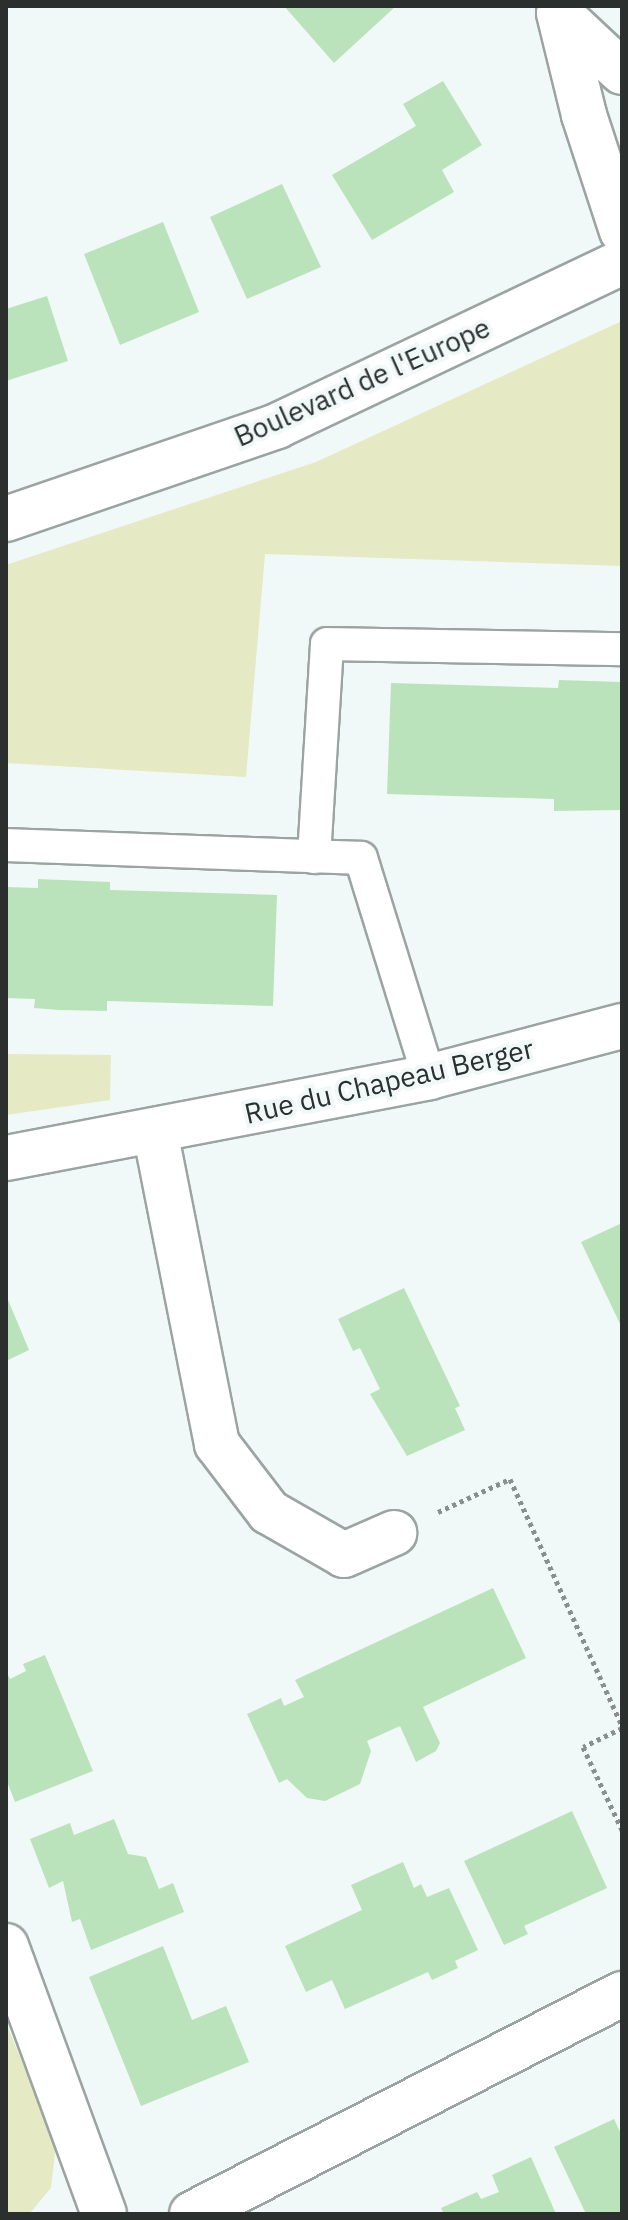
<!DOCTYPE html>
<html>
<head>
<meta charset="utf-8">
<style>
	body { margin:0 }
	#map { position:relative; width:628px; height:2220px; overflow:hidden; background:#f0f9f7; font-family:"IBM Plex Sans",sans-serif }
	div>[style] { position:absolute }
	[style*='--x'] { left:calc(var(--x)*1px); top:calc(var(--y)*1px); width:calc(var(--w)*1px); rotate:calc(var(--a)*1deg) }
	.green>* { inset:0; background:#e5e9c4 }
	.building>* { inset:0; background:#bbe3bb }
	.path>* { height:5px; margin-top:-2.5px; transform-origin:0; background:repeating-linear-gradient(90deg,#898f8e 0 4px,transparent 0 8px) }
	.roads { filter:drop-shadow(2px 0 #9ba4a1) drop-shadow(-2px 0 #9ba4a1) drop-shadow(0 2px #9ba4a1) drop-shadow(0 -2px #9ba4a1) }
	.service>* { height:32px; margin:-16px; padding:0 16px; transform-origin:16px; border-radius:16px; background:#fff }
	.minor>* { height:44px; margin:-22px; padding:0 22px; transform-origin:22px; border-radius:22px; background:#fff }
	.tertiary>* { height:44px; margin:-22px; padding:0 22px; transform-origin:22px; border-radius:22px; background:#fff }
	span { translate:-50% -50%; white-space:nowrap; text-align:center; line-height:1.15; -webkit-text-stroke:8px #f0f9f7; paint-order:stroke }
	.street-label { font-size:28px; color:#2b2f2e }
	.frame { position:absolute; inset:0; border:8px solid #2b2f2e; pointer-events:none }
</style>
</head>
<body>
<div id="map">
	<div class="green">
		<div style="clip-path:polygon(622px 321px,622px 566px,265px 554px,246px 777px,6px 763px,6px 565px,316px 462px)"></div>
		<div style="clip-path:polygon(6px 1054px,111px 1055px,110px 1100px,6px 1115px)"></div>
		<div style="clip-path:polygon(6px 2023px,56px 2144px,51px 2188px,29px 2214px,6px 2214px)"></div>
	</div>
	<div class="building">
		<div style="clip-path:polygon(284px 6px,396px 6px,334px 63px)"></div>
		<div style="clip-path:polygon(443px 81px,482px 145px,442px 170px,454px 192px,372px 240px,332px 175px,416px 126px,403px 104px)"></div>
		<div style="clip-path:polygon(282px 184px,321px 267px,247px 299px,210px 217px)"></div>
		<div style="clip-path:polygon(163px 222px,199px 312px,120px 345px,84px 254px)"></div>
		<div style="clip-path:polygon(47px 296px,68px 361px,6px 381px,6px 309px)"></div>
		<div style="clip-path:polygon(559px 680px,622px 682px,622px 810px,554px 811px,554px 799px,387px 794px,391px 683px,558px 688px)"></div>
		<div style="clip-path:polygon(38px 879px,110px 882px,110px 890px,277px 895px,273px 1006px,107px 1001px,107px 1011px,59px 1010px,34px 1008px,35px 999px,6px 998px,6px 887px,38px 888px)"></div>
		<div style="clip-path:polygon(622px 1223px,622px 1328px,581px 1242px)"></div>
		<div style="clip-path:polygon(404px 1288px,460px 1406px,455px 1408px,465px 1430px,407px 1456px,370px 1394px,380px 1389px,360px 1348px,353px 1351px,338px 1319px)"></div>
		<div style="clip-path:polygon(6px 1295px,29px 1350px,6px 1361px)"></div>
		<div style="clip-path:polygon(493px 1588px,526px 1658px,423px 1707px,440px 1743px,436px 1751px,416px 1762px,400px 1726px,367px 1741px,371px 1751px,360px 1784px,325px 1801px,307px 1798px,287px 1779px,279px 1783px,247px 1714px,281px 1698px,284px 1706px,304px 1697px,295px 1680px)"></div>
		<div style="clip-path:polygon(45px 1655px,93px 1771px,15px 1802px,6px 1779px,6px 1671px,10px 1679px,26px 1671px,23px 1664px)"></div>
		<div style="clip-path:polygon(572px 1811px,607px 1888px,524px 1926px,528px 1934px,504px 1945px,464px 1861px)"></div>
		<div style="clip-path:polygon(114px 1819px,128px 1854px,146px 1857px,159px 1889px,173px 1883px,184px 1912px,91px 1950px,80px 1919px,72px 1922px,63px 1881px,49px 1888px,30px 1839px,70px 1823px,74px 1835px)"></div>
		<div style="clip-path:polygon(403px 1862px,414px 1888px,421px 1884px,427px 1897px,449px 1888px,478px 1950px,455px 1961px,458px 1968px,432px 1980px,428px 1972px,345px 2009px,332px 1980px,306px 1992px,285px 1946px,362px 1910px,351px 1885px)"></div>
		<div style="clip-path:polygon(163px 1946px,192px 2020px,226px 2006px,249px 2062px,141px 2106px,89px 1977px)"></div>
		<div style="clip-path:polygon(614px 2119px,622px 2136px,622px 2214px,586px 2214px,554px 2147px)"></div>
		<div style="clip-path:polygon(531px 2157px,556px 2214px,444px 2214px,441px 2208px,477px 2192px,481px 2199px,499px 2192px,492px 2175px)"></div>
	</div>
	<div class="path">
		<div style="--x:438;--y:1512;--w:79;--a:-24.6"></div>
		<div style="--x:510;--y:1479;--w:271;--a:65.6"></div>
		<div style="--x:622;--y:1728;--w:43;--a:154"></div>
		<div style="--x:583;--y:1747;--w:92;--a:64.8"></div>
	</div>
	<div class="roads">
		<div class="service">
			<div style="--x:6;--y:845;--w:355;--a:2.1"></div>
			<div style="--x:361;--y:858;--w:229;--a:72.8"></div>
			<div style="--x:314;--y:857;--w:213;--a:-86.5"></div>
			<div style="--x:327;--y:644;--w:295;--a:1"></div>
		</div>
		<div class="minor">
			<div style="--x:622;--y:72;--w:86;--a:-136.9"></div>
			<div style="--x:559;--y:13;--w:105;--a:76.2"></div>
			<div style="--x:584;--y:115;--w:122;--a:71.9"></div>
			<div style="--x:155;--y:1131;--w:319;--a:78.8"></div>
			<div style="--x:217;--y:1444;--w:86;--a:52.6"></div>
			<div style="--x:269;--y:1512;--w:86;--a:29.8"></div>
			<div style="--x:344;--y:1555;--w:55;--a:-23.7"></div>
			<div style="--x:6;--y:1158;--w:431;--a:-10.8"></div>
			<div style="--x:429;--y:1077;--w:200;--a:-14.8"></div>
			<div style="--x:6;--y:1946;--w:285;--a:69.9"></div>
			<div style="--x:192;--y:2214;--w:483;--a:-27.1"></div>
		</div>
		<div class="tertiary">
			<div style="--x:6;--y:519;--w:287;--a:-18.9"></div>
			<div style="--x:277;--y:426;--w:382;--a:-25.4"></div>
		</div>
	</div>
	<div class="street-label">
		<span style="left:362px;top:382px;rotate:-24deg">Boulevard de l'Europe</span>
		<span style="left:389px;top:1081px;rotate:-13deg">Rue du Chapeau Berger</span>
	</div>
	<div class="frame"></div>
</div>
</body>
</html>
